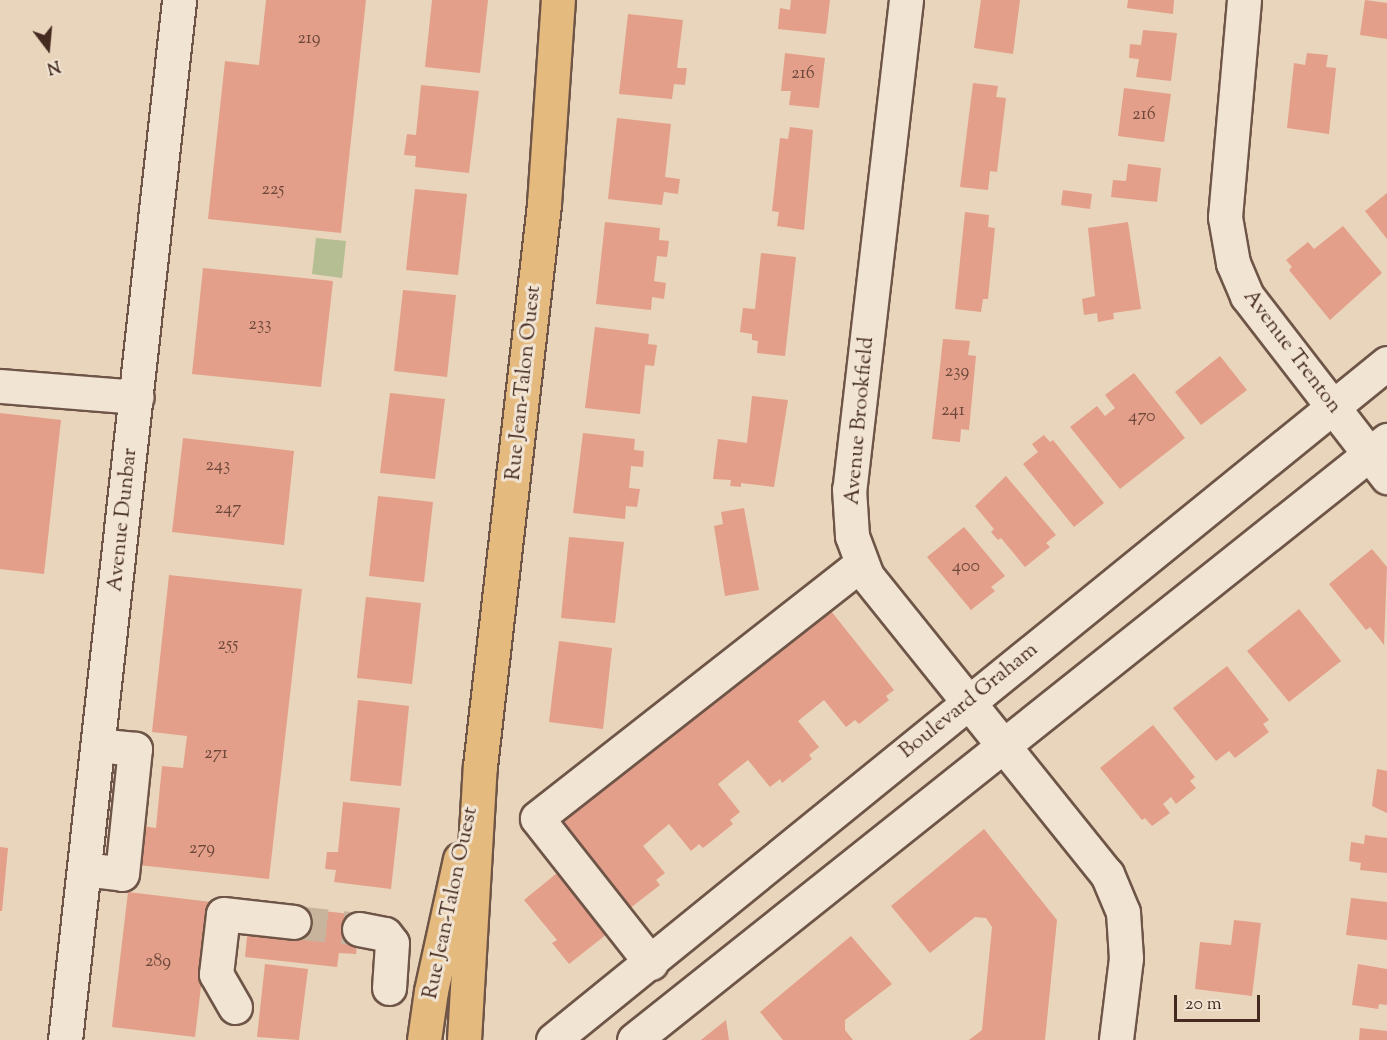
<!DOCTYPE html>
<html>
<head>
<meta charset="utf-8">
<style>
	body { margin:0 }
	#map { position:relative; width:1387px; height:1040px; overflow:hidden; background:#e9d5bb; font-family:"Sorts Mill Goudy",serif }
	div>[style] { position:absolute }
	[style*='--x'] { left:calc(var(--x)*1px); top:calc(var(--y)*1px); width:calc(var(--w)*1px); rotate:calc(var(--a)*1deg) }
	.green>* { inset:0; background:#b4be92 }
	.building>* { inset:0; background:#e39f89 }
	.minor-tunnel>* { height:33px; margin-top:-16.5px; transform-origin:0; background:repeating-linear-gradient(90deg,#c8b39c 0 33px,transparent 0 49px) }
	.roads { filter:drop-shadow(2px 0 #6e5547) drop-shadow(-2px 0 #6e5547) drop-shadow(0 2px #6e5547) drop-shadow(0 -2px #6e5547) }
	.minor>* { height:33px; margin:-16.5px; padding:0 16.5px; transform-origin:16.5px; border-radius:16.5px; background:#f1e4d3 }
	.major>* { height:33px; margin:-16.5px; padding:0 16.5px; transform-origin:16.5px; border-radius:16.5px; background:#e4ba7e }
	span { translate:-50% -50%; white-space:nowrap; text-align:center; line-height:1.15; -webkit-text-stroke:6px #f1e4d3; paint-order:stroke }
	.number-label { font-size:18px; color:#6c473a }
	.number-label span { -webkit-text-stroke-width:0 }
	.street-label { font-size:21px; color:#452a20 }
	.north { position:absolute; left:18px; top:18px; width:60px; height:60px; -webkit-text-stroke:4px #f1e4d3; paint-order:stroke; rotate:164deg; font-size:16px; font-weight:700; line-height:24px; text-align:center; color:#452a20 }
	.north::after { content:''; display:block; margin:auto; width:21px; height:27px; background:#452a20; clip-path:polygon(50% 0,100% 100%,50% 72%,0 100%) }
	.scale { position:absolute; left:1174px; top:995px; width:86px; height:27px; box-sizing:border-box; border:3px solid #452a20; border-top:0; padding-left:8px; font-size:18px; line-height:21px; white-space:nowrap; color:#452a20; -webkit-text-stroke:4px #f1e4d3; paint-order:stroke }
</style>
</head>
<body>
<div id="map">
	<div class="green">
		<div style="clip-path:polygon(316px 238px,346px 241px,342px 278px,312px 274px)"></div>
	</div>
	<div class="building">
		<div style="clip-path:polygon(266px 0,366px 0,341px 233px,208px 219px,225px 61px,259px 65px)"></div>
		<div style="clip-path:polygon(432px 0,488px 0,480px 73px,425px 67px)"></div>
		<div style="clip-path:polygon(791px 0,830px 0,826px 34px,778px 29px,780px 8px,790px 10px)"></div>
		<div style="clip-path:polygon(981px 0,1020px 0,1013px 54px,974px 48px)"></div>
		<div style="clip-path:polygon(1128px 0,1174px 0,1173px 14px,1127px 8px)"></div>
		<div style="clip-path:polygon(1365px 0,1387px 3px,1387px 39px,1360px 35px)"></div>
		<div style="clip-path:polygon(628px 14px,683px 20px,677px 68px,687px 68px,685px 85px,674px 84px,672px 99px,619px 94px)"></div>
		<div style="clip-path:polygon(1143px 30px,1177px 33px,1171px 81px,1136px 77px,1139px 59px,1129px 58px,1130px 44px,1141px 45px)"></div>
		<div style="clip-path:polygon(785px 53px,825px 58px,819px 108px,789px 105px,791px 91px,781px 91px)"></div>
		<div style="clip-path:polygon(1307px 53px,1328px 55px,1326px 67px,1336px 68px,1329px 134px,1287px 128px,1294px 63px,1305px 65px)"></div>
		<div style="clip-path:polygon(973px 83px,998px 86px,996px 97px,1006px 98px,997px 172px,990px 171px,988px 190px,960px 187px)"></div>
		<div style="clip-path:polygon(421px 85px,479px 91px,469px 173px,415px 167px,416px 156px,404px 155px,407px 134px,416px 135px)"></div>
		<div style="clip-path:polygon(1124px 88px,1171px 94px,1164px 142px,1118px 136px)"></div>
		<div style="clip-path:polygon(617px 118px,671px 124px,665px 177px,680px 179px,678px 194px,664px 192px,662px 205px,608px 199px)"></div>
		<div style="clip-path:polygon(790px 127px,813px 130px,804px 230px,777px 226px,779px 212px,772px 211px,780px 138px,788px 139px)"></div>
		<div style="clip-path:polygon(1128px 164px,1161px 168px,1157px 202px,1111px 197px,1113px 180px,1126px 181px)"></div>
		<div style="clip-path:polygon(415px 189px,467px 194px,458px 275px,406px 270px)"></div>
		<div style="clip-path:polygon(1063px 190px,1092px 194px,1090px 209px,1061px 205px)"></div>
		<div style="clip-path:polygon(1387px 193px,1387px 239px,1365px 211px)"></div>
		<div style="clip-path:polygon(965px 212px,989px 215px,988px 227px,995px 228px,988px 299px,983px 299px,981px 312px,955px 309px)"></div>
		<div style="clip-path:polygon(605px 222px,660px 228px,659px 240px,669px 241px,667px 257px,657px 256px,654px 281px,666px 283px,664px 299px,652px 297px,651px 310px,596px 304px)"></div>
		<div style="clip-path:polygon(1128px 222px,1141px 309px,1113px 313px,1114px 319px,1098px 322px,1097px 313px,1084px 315px,1082px 299px,1095px 296px,1088px 228px)"></div>
		<div style="clip-path:polygon(1343px 226px,1382px 273px,1330px 320px,1289px 270px,1292px 267px,1286px 260px,1308px 242px,1314px 249px)"></div>
		<div style="clip-path:polygon(761px 253px,796px 257px,785px 356px,757px 353px,758px 341px,752px 340px,752px 334px,740px 332px,743px 308px,755px 309px)"></div>
		<div style="clip-path:polygon(203px 268px,333px 281px,321px 387px,192px 374px)"></div>
		<div style="clip-path:polygon(403px 290px,456px 295px,447px 377px,394px 371px)"></div>
		<div style="clip-path:polygon(595px 327px,649px 334px,648px 344px,657px 345px,654px 366px,645px 365px,640px 414px,585px 408px)"></div>
		<div style="clip-path:polygon(943px 339px,970px 341px,968px 355px,976px 356px,969px 430px,961px 429px,960px 442px,932px 439px)"></div>
		<div style="clip-path:polygon(1220px 356px,1247px 390px,1201px 425px,1175px 392px)"></div>
		<div style="clip-path:polygon(1134px 373px,1185px 438px,1120px 489px,1070px 427px,1097px 406px,1105px 416px,1115px 408px,1105px 395px)"></div>
		<div style="clip-path:polygon(390px 393px,445px 399px,435px 479px,380px 473px)"></div>
		<div style="clip-path:polygon(752px 396px,788px 400px,774px 487px,741px 483px,741px 487px,730px 486px,731px 480px,713px 479px,718px 439px,747px 443px)"></div>
		<div style="clip-path:polygon(0 413px,61px 420px,44px 574px,0 569px)"></div>
		<div style="clip-path:polygon(583px 433px,635px 439px,634px 450px,644px 451px,643px 467px,631px 466px,629px 488px,640px 489px,637px 507px,626px 506px,625px 519px,573px 513px)"></div>
		<div style="clip-path:polygon(1044px 435px,1050px 442px,1053px 440px,1104px 503px,1074px 527px,1023px 464px,1038px 452px,1032px 444px)"></div>
		<div style="clip-path:polygon(183px 438px,294px 451px,284px 545px,172px 532px)"></div>
		<div style="clip-path:polygon(1006px 476px,1056px 535px,1046px 543px,1050px 547px,1025px 567px,1001px 538px,998px 540px,991px 532px,994px 529px,975px 506px)"></div>
		<div style="clip-path:polygon(378px 496px,433px 502px,424px 582px,369px 576px)"></div>
		<div style="clip-path:polygon(744px 508px,759px 590px,725px 596px,714px 526px,723px 524px,721px 512px)"></div>
		<div style="clip-path:polygon(964px 527px,1005px 576px,991px 587px,995px 591px,971px 610px,927px 557px)"></div>
		<div style="clip-path:polygon(569px 537px,624px 542px,615px 623px,561px 618px)"></div>
		<div style="clip-path:polygon(1372px 549px,1387px 567px,1384px 645px,1370px 627px,1366px 630px,1329px 584px)"></div>
		<div style="clip-path:polygon(169px 575px,302px 589px,269px 879px,138px 865px,143px 826px,156px 828px,162px 766px,183px 768px,187px 736px,152px 732px)"></div>
		<div style="clip-path:polygon(366px 597px,421px 603px,412px 684px,357px 678px)"></div>
		<div style="clip-path:polygon(827px 606px,894px 690px,886px 696px,889px 700px,859px 724px,855px 720px,846px 727px,824px 700px,798px 721px,819px 747px,809px 755px,812px 759px,782px 783px,780px 779px,770px 787px,748px 760px,718px 784px,740px 812px,730px 820px,733px 824px,703px 848px,699px 844px,691px 851px,669px 824px,643px 846px,665px 873px,656px 880px,660px 885px,629px 909px,551px 828px,796px 635px)"></div>
		<div style="clip-path:polygon(1299px 609px,1341px 661px,1289px 702px,1247px 651px)"></div>
		<div style="clip-path:polygon(559px 641px,612px 648px,603px 729px,549px 722px)"></div>
		<div style="clip-path:polygon(1227px 666px,1269px 720px,1263px 724px,1269px 732px,1235px 758px,1229px 751px,1216px 761px,1173px 708px)"></div>
		<div style="clip-path:polygon(358px 700px,409px 706px,401px 786px,350px 781px)"></div>
		<div style="clip-path:polygon(1153px 725px,1195px 777px,1190px 781px,1196px 788px,1176px 804px,1171px 797px,1163px 804px,1170px 813px,1152px 826px,1145px 818px,1142px 820px,1100px 768px)"></div>
		<div style="clip-path:polygon(1377px 769px,1387px 771px,1387px 813px,1372px 806px)"></div>
		<div style="clip-path:polygon(343px 802px,400px 808px,391px 889px,334px 882px,336px 870px,325px 869px,327px 852px,338px 852px)"></div>
		<div style="clip-path:polygon(984px 829px,1057px 920px,1045px 1040px,969px 1040px,982px 1030px,992px 927px,986px 918px,975px 917px,930px 953px,891px 906px)"></div>
		<div style="clip-path:polygon(1365px 835px,1387px 838px,1387px 873px,1360px 870px,1361px 863px,1349px 861px,1351px 842px,1364px 844px)"></div>
		<div style="clip-path:polygon(0 847px,8px 848px,2px 911px,0 911px)"></div>
		<div style="clip-path:polygon(557px 873px,607px 934px,569px 964px,552px 943px,557px 940px,524px 900px)"></div>
		<div style="clip-path:polygon(128px 892px,211px 902px,195px 1037px,112px 1027px)"></div>
		<div style="clip-path:polygon(1351px 898px,1387px 902px,1387px 940px,1346px 935px)"></div>
		<div style="clip-path:polygon(296px 908px,360px 915px,356px 954px,339px 953px,337px 967px,245px 957px,248px 927px)"></div>
		<div style="clip-path:polygon(1234px 920px,1261px 923px,1252px 996px,1195px 989px,1200px 942px,1231px 945px)"></div>
		<div style="clip-path:polygon(851px 936px,892px 984px,845px 1020px,845px 1030px,853px 1040px,783px 1040px,760px 1012px)"></div>
		<div style="clip-path:polygon(265px 964px,308px 969px,299px 1040px,257px 1037px)"></div>
		<div style="clip-path:polygon(1358px 964px,1387px 969px,1387px 1005px,1379px 1004px,1378px 1009px,1352px 1005px)"></div>
		<div style="clip-path:polygon(726px 1020px,729px 1040px,701px 1040px)"></div>
		<div style="clip-path:polygon(1360px 1028px,1387px 1031px,1387px 1040px,1359px 1040px)"></div>
	</div>
	<div class="minor-tunnel">
		<div style="--x:294;--y:922;--w:65;--a:6.1"></div>
	</div>
	<div class="roads">
		<div class="minor">
			<div style="--x:906;--y:0;--w:492;--a:96.6"></div>
			<div style="--x:849;--y:489;--w:47;--a:86.3"></div>
			<div style="--x:852;--y:536;--w:43;--a:69.4"></div>
			<div style="--x:867;--y:576;--w:383;--a:51.2"></div>
			<div style="--x:1107;--y:874;--w:41;--a:67.2"></div>
			<div style="--x:1123;--y:912;--w:46;--a:86.3"></div>
			<div style="--x:1126;--y:958;--w:83;--a:97"></div>
			<div style="--x:1244;--y:0;--w:218;--a:95"></div>
			<div style="--x:1225;--y:217;--w:47;--a:80.1"></div>
			<div style="--x:1233;--y:263;--w:36;--a:67"></div>
			<div style="--x:1247;--y:296;--w:229;--a:52.3"></div>
			<div style="--x:0;--y:386;--w:137;--a:4.6"></div>
			<div style="--x:84;--y:869;--w:38;--a:7"></div>
			<div style="--x:122;--y:874;--w:126;--a:-84.1"></div>
			<div style="--x:135;--y:749;--w:37;--a:-174"></div>
			<div style="--x:359;--y:929;--w:26;--a:11"></div>
			<div style="--x:385;--y:934;--w:11;--a:52"></div>
			<div style="--x:392;--y:943;--w:45;--a:93.8"></div>
			<div style="--x:651;--y:963;--w:184;--a:-128.2"></div>
			<div style="--x:537;--y:818;--w:410;--a:-38.1"></div>
			<div style="--x:235;--y:1007;--w:38;--a:-120"></div>
			<div style="--x:216;--y:974;--w:60;--a:-83.3"></div>
			<div style="--x:223;--y:914;--w:71;--a:6.4"></div>
			<div style="--x:65;--y:1040;--w:1046;--a:-83.74"></div>
			<div style="--x:553;--y:1040;--w:1074;--a:-39.07"></div>
			<div style="--x:634;--y:1040;--w:963;--a:-38.55"></div>
		</div>
		<div class="major">
			<div style="--x:424;--y:1040;--w:49;--a:-81.9"></div>
			<div style="--x:431;--y:991;--w:135;--a:-77.6"></div>
			<div style="--x:464;--y:1040;--w:274;--a:-86.7"></div>
			<div style="--x:480;--y:766;--w:566;--a:-83.5"></div>
			<div style="--x:544;--y:204;--w:204;--a:-86.1"></div>
		</div>
	</div>
	<div class="number-label">
		<span style="left:309px;top:39px">219</span>
		<span style="left:803px;top:74px">216</span>
		<span style="left:1144px;top:115px">216</span>
		<span style="left:273px;top:190px">225</span>
		<span style="left:260px;top:325px">233</span>
		<span style="left:957px;top:372px">239</span>
		<span style="left:953px;top:411px">241</span>
		<span style="left:1142px;top:417px">470</span>
		<span style="left:218px;top:466px">243</span>
		<span style="left:228px;top:509px">247</span>
		<span style="left:966px;top:567px">400</span>
		<span style="left:228px;top:645px">255</span>
		<span style="left:216px;top:754px">271</span>
		<span style="left:202px;top:849px">279</span>
		<span style="left:158px;top:962px">289</span>
	</div>
	<div class="street-label">
		<span style="left:1292px;top:352px;rotate:53deg">Avenue Trenton</span>
		<span style="left:524px;top:383px;rotate:-84deg">Rue Jean-Talon Ouest</span>
		<span style="left:860px;top:421px;rotate:-85deg">Avenue Brookfield</span>
		<span style="left:123px;top:520px;rotate:-84deg">Avenue Dunbar</span>
		<span style="left:969px;top:701px;rotate:-39deg">Boulevard Graham</span>
		<span style="left:451px;top:903px;rotate:-78deg">Rue Jean-Talon Ouest</span>
	</div>
	<div class="north">N</div>
	<div class="scale">20 m</div>
</div>
</body>
</html>
